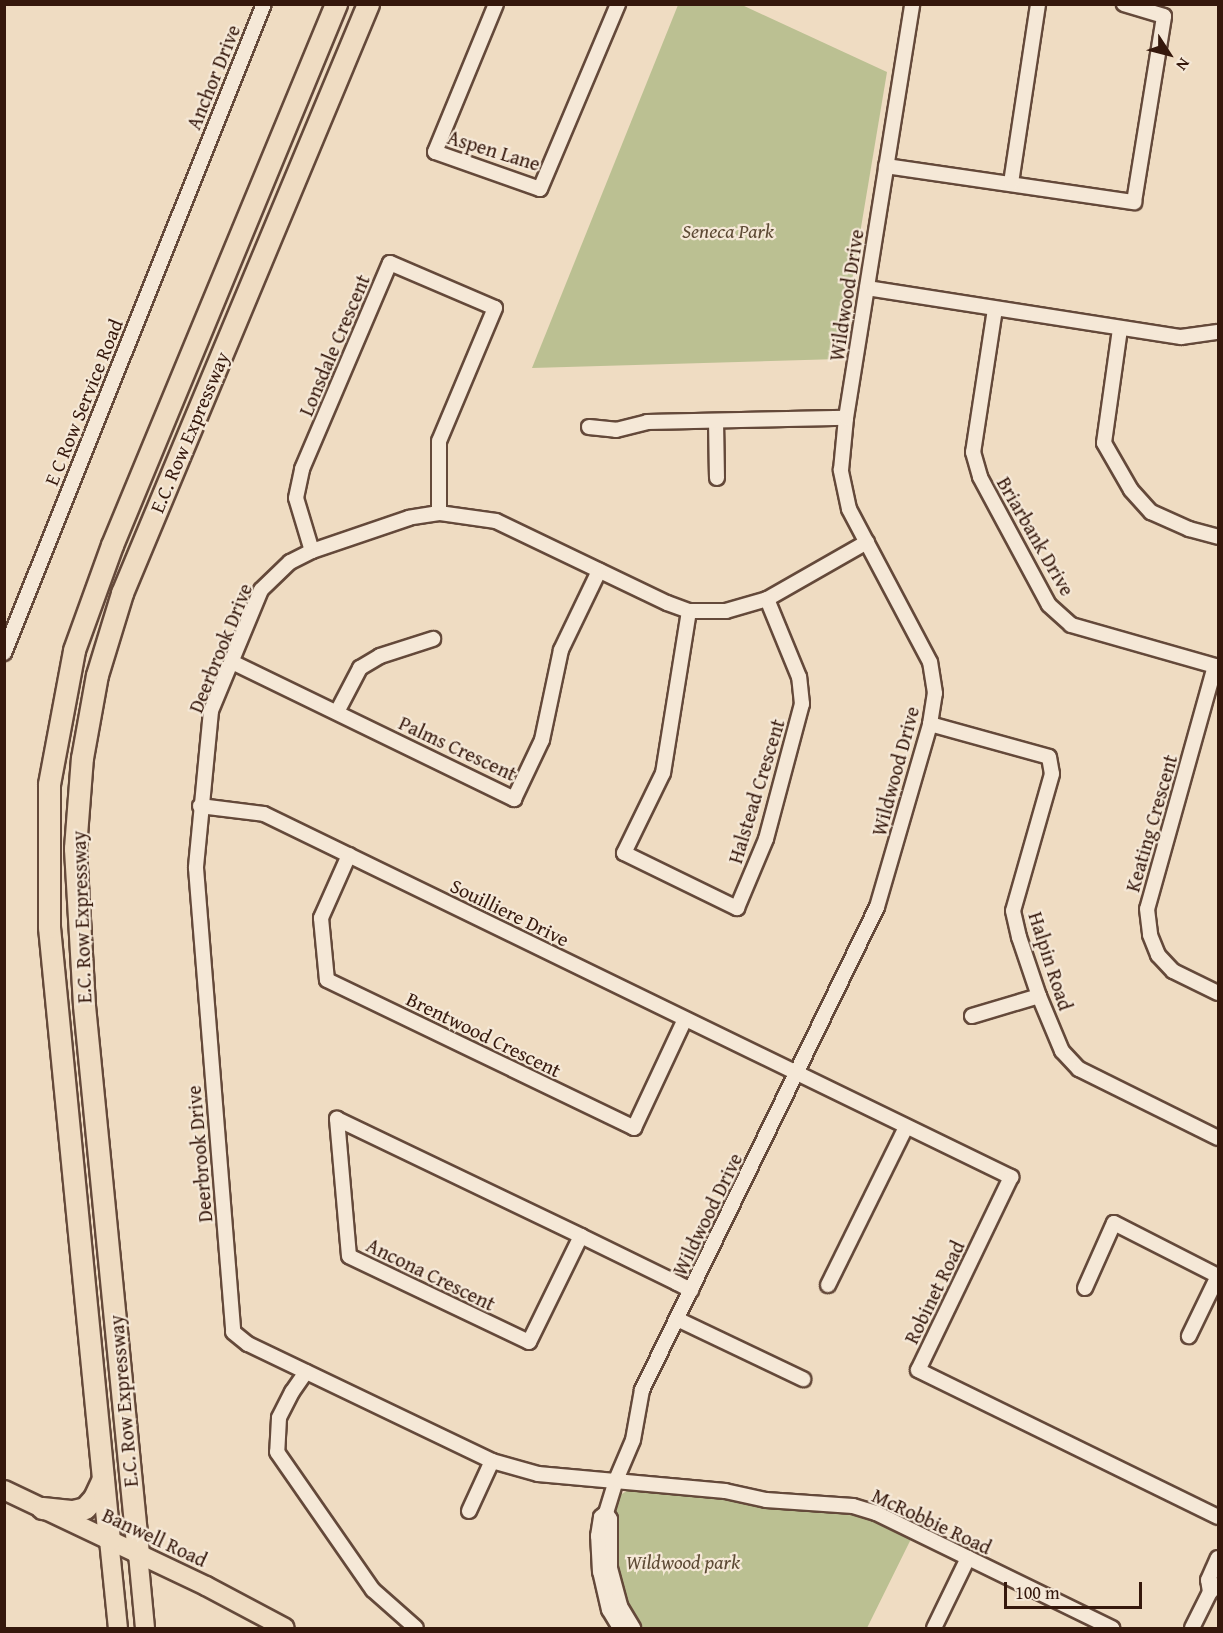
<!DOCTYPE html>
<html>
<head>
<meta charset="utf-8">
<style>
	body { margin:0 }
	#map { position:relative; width:1223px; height:1633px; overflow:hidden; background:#efdcc2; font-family:"Gentium Book Plus",serif }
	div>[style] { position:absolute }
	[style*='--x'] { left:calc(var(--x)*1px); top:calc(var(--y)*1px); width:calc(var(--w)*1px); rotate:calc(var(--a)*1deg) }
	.green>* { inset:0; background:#bbc092 }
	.roads { filter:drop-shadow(2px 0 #64493a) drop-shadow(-2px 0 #64493a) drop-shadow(0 2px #64493a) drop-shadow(0 -2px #64493a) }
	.minor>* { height:14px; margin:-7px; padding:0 7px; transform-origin:7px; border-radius:7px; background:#f5e8d7 }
	.major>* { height:18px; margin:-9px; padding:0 9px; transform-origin:9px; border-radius:9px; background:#efdcc2 }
	.highway>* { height:21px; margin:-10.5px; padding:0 10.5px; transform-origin:10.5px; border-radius:10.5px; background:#efdcc2 }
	span { translate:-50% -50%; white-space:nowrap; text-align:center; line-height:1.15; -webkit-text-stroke:4.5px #f5e8d7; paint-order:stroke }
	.street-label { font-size:20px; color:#35180c }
	.park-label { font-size:20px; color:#5d4a34; font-style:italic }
	.frame { position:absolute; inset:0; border:6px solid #35180c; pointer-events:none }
	.north { position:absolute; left:1139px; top:24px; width:60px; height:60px; -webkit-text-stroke:4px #f5e8d7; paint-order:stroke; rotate:126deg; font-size:16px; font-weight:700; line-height:24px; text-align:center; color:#35180c }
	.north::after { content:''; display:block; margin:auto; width:21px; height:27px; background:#35180c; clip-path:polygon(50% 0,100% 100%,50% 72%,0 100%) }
	.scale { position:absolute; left:1004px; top:1582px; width:138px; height:27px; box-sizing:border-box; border:3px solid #35180c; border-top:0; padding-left:8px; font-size:18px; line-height:21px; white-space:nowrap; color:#35180c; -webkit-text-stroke:4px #f5e8d7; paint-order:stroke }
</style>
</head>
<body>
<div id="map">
	<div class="green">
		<div style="clip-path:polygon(678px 5px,742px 5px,887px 72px,839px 359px,532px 368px)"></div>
		<div style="clip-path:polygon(633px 1487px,713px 1496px,790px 1509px,863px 1516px,911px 1539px,867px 1628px,637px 1628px,620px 1599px,613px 1545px,617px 1497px)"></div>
	</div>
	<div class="roads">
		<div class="minor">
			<div style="--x:496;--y:4;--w:160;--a:112.4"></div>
			<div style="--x:435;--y:152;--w:111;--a:19.4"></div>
			<div style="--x:540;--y:189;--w:201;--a:-67.1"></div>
			<div style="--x:886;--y:166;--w:251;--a:8.3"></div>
			<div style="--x:1134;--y:202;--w:188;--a:-80.8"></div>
			<div style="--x:1164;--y:16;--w:42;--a:-163.3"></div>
			<div style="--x:1011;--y:183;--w:181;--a:-81.4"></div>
			<div style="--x:867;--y:288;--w:318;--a:8.9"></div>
			<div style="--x:1181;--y:337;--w:37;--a:-8"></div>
			<div style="--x:995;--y:309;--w:145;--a:98.7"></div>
			<div style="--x:973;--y:452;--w:26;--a:74"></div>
			<div style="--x:980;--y:477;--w:145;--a:61.7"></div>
			<div style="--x:1049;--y:605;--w:30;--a:42"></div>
			<div style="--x:1071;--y:625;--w:153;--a:15.9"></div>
			<div style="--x:1120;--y:329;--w:115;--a:98"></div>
			<div style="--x:1104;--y:443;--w:54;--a:60.1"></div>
			<div style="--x:1131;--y:490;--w:30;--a:48"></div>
			<div style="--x:1151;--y:512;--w:42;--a:24.1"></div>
			<div style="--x:1189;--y:529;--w:30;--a:15"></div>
			<div style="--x:716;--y:421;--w:57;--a:89"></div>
			<div style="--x:589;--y:427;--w:27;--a:6"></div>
			<div style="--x:616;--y:430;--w:32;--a:-14"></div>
			<div style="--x:647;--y:422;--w:199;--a:-1.2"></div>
			<div style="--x:867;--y:542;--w:115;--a:150.3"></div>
			<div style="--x:767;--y:599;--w:43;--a:163.7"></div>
			<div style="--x:726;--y:611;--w:37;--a:180"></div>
			<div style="--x:689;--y:611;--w:23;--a:-160"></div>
			<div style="--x:667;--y:603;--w:190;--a:-154.4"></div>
			<div style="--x:496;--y:521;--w:58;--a:-172"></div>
			<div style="--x:439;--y:513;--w:30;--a:171"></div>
			<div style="--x:409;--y:518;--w:102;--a:161.2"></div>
			<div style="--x:312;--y:551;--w:25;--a:153"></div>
			<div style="--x:290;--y:562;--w:40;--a:136"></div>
			<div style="--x:261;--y:590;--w:131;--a:112.5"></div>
			<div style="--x:211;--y:711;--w:158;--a:95.5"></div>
			<div style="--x:196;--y:868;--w:465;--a:85.4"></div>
			<div style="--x:233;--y:1332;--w:19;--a:39"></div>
			<div style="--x:248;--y:1344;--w:271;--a:25.6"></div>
			<div style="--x:492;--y:1461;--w:48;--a:15.8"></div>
			<div style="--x:538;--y:1474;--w:188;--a:5.2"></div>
			<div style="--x:725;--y:1491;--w:42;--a:12.4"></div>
			<div style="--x:766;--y:1500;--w:87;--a:3.9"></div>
			<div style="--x:853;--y:1506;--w:24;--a:17"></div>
			<div style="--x:876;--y:1513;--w:263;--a:26"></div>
			<div style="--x:312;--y:551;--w:55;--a:-106.8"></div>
			<div style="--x:296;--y:498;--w:30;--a:-78"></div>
			<div style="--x:302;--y:469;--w:224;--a:-66.9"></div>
			<div style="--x:390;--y:263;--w:114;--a:23.2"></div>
			<div style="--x:495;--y:308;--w:144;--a:112.8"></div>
			<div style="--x:439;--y:441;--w:72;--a:90"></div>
			<div style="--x:689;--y:611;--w:164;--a:99.1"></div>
			<div style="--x:663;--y:773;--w:89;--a:116"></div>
			<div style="--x:624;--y:853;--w:126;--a:26"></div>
			<div style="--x:737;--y:908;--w:75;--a:-67.2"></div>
			<div style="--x:766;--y:839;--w:140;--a:-75.1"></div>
			<div style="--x:802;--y:704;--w:27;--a:-96"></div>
			<div style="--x:799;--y:677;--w:84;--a:-112.3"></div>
			<div style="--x:4;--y:653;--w:699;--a:-68.17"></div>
			<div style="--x:232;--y:662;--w:314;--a:25.9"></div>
			<div style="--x:514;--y:799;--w:65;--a:-64.6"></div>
			<div style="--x:542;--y:740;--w:92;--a:-78.1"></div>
			<div style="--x:561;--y:650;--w:88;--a:-64.3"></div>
			<div style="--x:1215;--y:666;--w:252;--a:105.6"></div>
			<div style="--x:1147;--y:909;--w:26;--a:83"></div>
			<div style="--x:1150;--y:935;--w:22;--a:68"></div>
			<div style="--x:1158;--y:955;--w:22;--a:47"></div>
			<div style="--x:1173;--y:971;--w:50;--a:26.1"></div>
			<div style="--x:337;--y:712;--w:50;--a:-62.4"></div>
			<div style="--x:360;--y:668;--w:23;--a:-31"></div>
			<div style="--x:380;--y:656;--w:56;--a:-17.8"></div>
			<div style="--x:930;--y:724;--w:123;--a:15.5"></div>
			<div style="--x:1049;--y:757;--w:17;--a:80"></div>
			<div style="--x:1052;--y:774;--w:142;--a:105.9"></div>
			<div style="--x:1013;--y:911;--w:27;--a:77"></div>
			<div style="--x:1019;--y:937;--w:62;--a:71.3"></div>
			<div style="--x:1039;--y:996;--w:60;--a:67.3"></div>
			<div style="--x:1062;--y:1051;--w:25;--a:47"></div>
			<div style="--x:1079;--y:1069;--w:155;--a:26.4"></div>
			<div style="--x:200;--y:806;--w:64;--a:7.1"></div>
			<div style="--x:264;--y:814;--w:831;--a:25.92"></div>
			<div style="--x:1011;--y:1177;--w:214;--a:115.7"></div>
			<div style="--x:918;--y:1370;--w:334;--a:26.1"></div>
			<div style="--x:349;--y:855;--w:69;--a:114"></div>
			<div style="--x:321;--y:918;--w:62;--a:84.5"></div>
			<div style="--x:327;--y:980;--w:341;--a:25.7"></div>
			<div style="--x:634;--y:1128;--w:120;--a:-64.9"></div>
			<div style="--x:972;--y:1016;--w:70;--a:-16.6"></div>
			<div style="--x:581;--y:1236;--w:118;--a:116.1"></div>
			<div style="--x:529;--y:1342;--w:199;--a:-154.5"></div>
			<div style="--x:349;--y:1256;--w:138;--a:-95"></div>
			<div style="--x:337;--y:1119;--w:271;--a:25.6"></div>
			<div style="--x:581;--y:1236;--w:107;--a:26.1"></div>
			<div style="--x:677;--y:1283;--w:16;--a:27"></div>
			<div style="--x:828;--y:1285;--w:176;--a:-63.7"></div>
			<div style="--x:1085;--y:1288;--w:71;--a:-66"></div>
			<div style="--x:1114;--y:1223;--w:117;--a:27"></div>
			<div style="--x:1218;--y:1276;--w:67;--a:115.8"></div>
			<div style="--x:677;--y:1319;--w:140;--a:25.5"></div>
			<div style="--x:306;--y:1372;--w:24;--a:125"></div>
			<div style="--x:292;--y:1392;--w:29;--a:117"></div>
			<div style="--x:279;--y:1418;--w:34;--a:93"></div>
			<div style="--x:277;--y:1452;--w:168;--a:55.2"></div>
			<div style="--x:373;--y:1590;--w:57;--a:41.5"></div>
			<div style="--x:469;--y:1511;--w:55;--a:-65.3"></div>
			<div style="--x:606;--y:1513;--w:7;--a:56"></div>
			<div style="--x:610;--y:1519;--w:49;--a:90"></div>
			<div style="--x:610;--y:1568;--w:39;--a:75"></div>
			<div style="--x:620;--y:1606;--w:26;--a:59"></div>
			<div style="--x:1210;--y:1592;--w:12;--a:-99"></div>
			<div style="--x:1208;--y:1580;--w:24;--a:-66"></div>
			<div style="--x:620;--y:1628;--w:21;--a:-121"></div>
			<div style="--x:609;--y:1610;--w:39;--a:-103"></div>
			<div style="--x:600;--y:1572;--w:36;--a:-93"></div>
			<div style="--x:598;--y:1536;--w:19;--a:-81"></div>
			<div style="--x:601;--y:1517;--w:6;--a:-39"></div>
			<div style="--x:606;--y:1513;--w:34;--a:-73"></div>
			<div style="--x:616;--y:1480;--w:43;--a:-67"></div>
			<div style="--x:633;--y:1440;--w:51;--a:-79.8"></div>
			<div style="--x:642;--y:1390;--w:537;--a:-64.06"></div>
			<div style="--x:877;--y:907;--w:191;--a:-73.8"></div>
			<div style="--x:930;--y:724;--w:31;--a:-81"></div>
			<div style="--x:935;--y:693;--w:31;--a:-99"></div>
			<div style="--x:930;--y:662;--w:173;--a:-117.9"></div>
			<div style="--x:849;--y:509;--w:40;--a:-102"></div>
			<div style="--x:841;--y:470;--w:52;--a:-84.5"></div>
			<div style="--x:846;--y:418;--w:419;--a:-80.9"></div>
			<div style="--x:934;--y:1628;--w:78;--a:-64.1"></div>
			<div style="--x:1192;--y:1628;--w:40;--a:-63.4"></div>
			<div style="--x:1210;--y:1592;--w:11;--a:-41"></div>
		</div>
		<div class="major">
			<div style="--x:4;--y:1490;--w:224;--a:25.4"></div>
			<div style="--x:206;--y:1586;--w:89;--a:28"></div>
			<div style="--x:109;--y:1540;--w:88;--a:84.2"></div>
			<div style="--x:138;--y:1554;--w:74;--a:84.6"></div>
		</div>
		<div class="highway">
			<div style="--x:42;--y:1508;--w:31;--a:6"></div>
			<div style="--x:73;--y:1511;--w:12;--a:-14"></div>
			<div style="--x:85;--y:1508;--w:13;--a:-48"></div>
			<div style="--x:94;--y:1498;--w:21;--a:-65"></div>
			<div style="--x:109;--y:1540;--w:616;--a:-95.59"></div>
			<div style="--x:49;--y:927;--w:143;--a:-90"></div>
			<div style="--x:49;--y:784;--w:136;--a:-79.4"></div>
			<div style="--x:74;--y:650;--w:112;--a:-70.1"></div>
			<div style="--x:112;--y:545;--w:586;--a:-67.51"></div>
			<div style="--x:138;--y:1554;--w:552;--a:-95.62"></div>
			<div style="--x:84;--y:1005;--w:157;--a:-93.3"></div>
			<div style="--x:75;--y:848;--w:90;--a:-85.6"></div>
			<div style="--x:82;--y:758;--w:84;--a:-79.8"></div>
			<div style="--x:97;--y:675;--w:86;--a:-73"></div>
			<div style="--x:122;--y:593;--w:638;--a:-67.33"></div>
		</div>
	</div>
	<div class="street-label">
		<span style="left:213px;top:77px;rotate:-68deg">Anchor Drive</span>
		<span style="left:494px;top:150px;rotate:17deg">Aspen Lane</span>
		<span style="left:846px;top:295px;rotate:-81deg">Wildwood Drive</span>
		<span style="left:334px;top:345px;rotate:-67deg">Lonsdale Crescent</span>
		<span style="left:83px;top:402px;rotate:-68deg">E C Row Service Road</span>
		<span style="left:189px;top:432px;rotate:-67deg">E.C. Row Expressway</span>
		<span style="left:1036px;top:536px;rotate:60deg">Briarbank Drive</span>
		<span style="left:220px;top:648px;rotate:-68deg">Deerbrook Drive</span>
		<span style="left:458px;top:748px;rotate:25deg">Palms Crescent</span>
		<span style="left:895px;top:771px;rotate:-75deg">Wildwood Drive</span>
		<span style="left:756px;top:791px;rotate:-73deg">Halstead Crescent</span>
		<span style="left:1151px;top:823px;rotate:-74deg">Keating Crescent</span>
		<span style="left:510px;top:912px;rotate:26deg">Souilliere Drive</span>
		<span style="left:81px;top:917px;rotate:-92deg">E.C. Row Expressway</span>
		<span style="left:1051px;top:961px;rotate:72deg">Halpin Road</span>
		<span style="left:484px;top:1034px;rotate:26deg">Brentwood Crescent</span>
		<span style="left:199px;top:1154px;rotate:-95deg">Deerbrook Drive</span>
		<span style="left:707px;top:1214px;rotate:-64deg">Wildwood Drive</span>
		<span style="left:431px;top:1274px;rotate:26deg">Ancona Crescent</span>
		<span style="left:934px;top:1292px;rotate:-64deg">Robinet Road</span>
		<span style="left:123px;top:1401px;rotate:-95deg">E.C. Row Expressway</span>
		<span style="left:932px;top:1521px;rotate:25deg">McRobbie Road</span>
		<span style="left:155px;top:1537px;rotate:25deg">Banwell Road</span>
	</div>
	<div class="park-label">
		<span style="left:728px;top:230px">Seneca Park</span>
		<span style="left:683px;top:1561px">Wildwood park</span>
	</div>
	<div class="frame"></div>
	<div class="north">N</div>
	<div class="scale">100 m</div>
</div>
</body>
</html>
